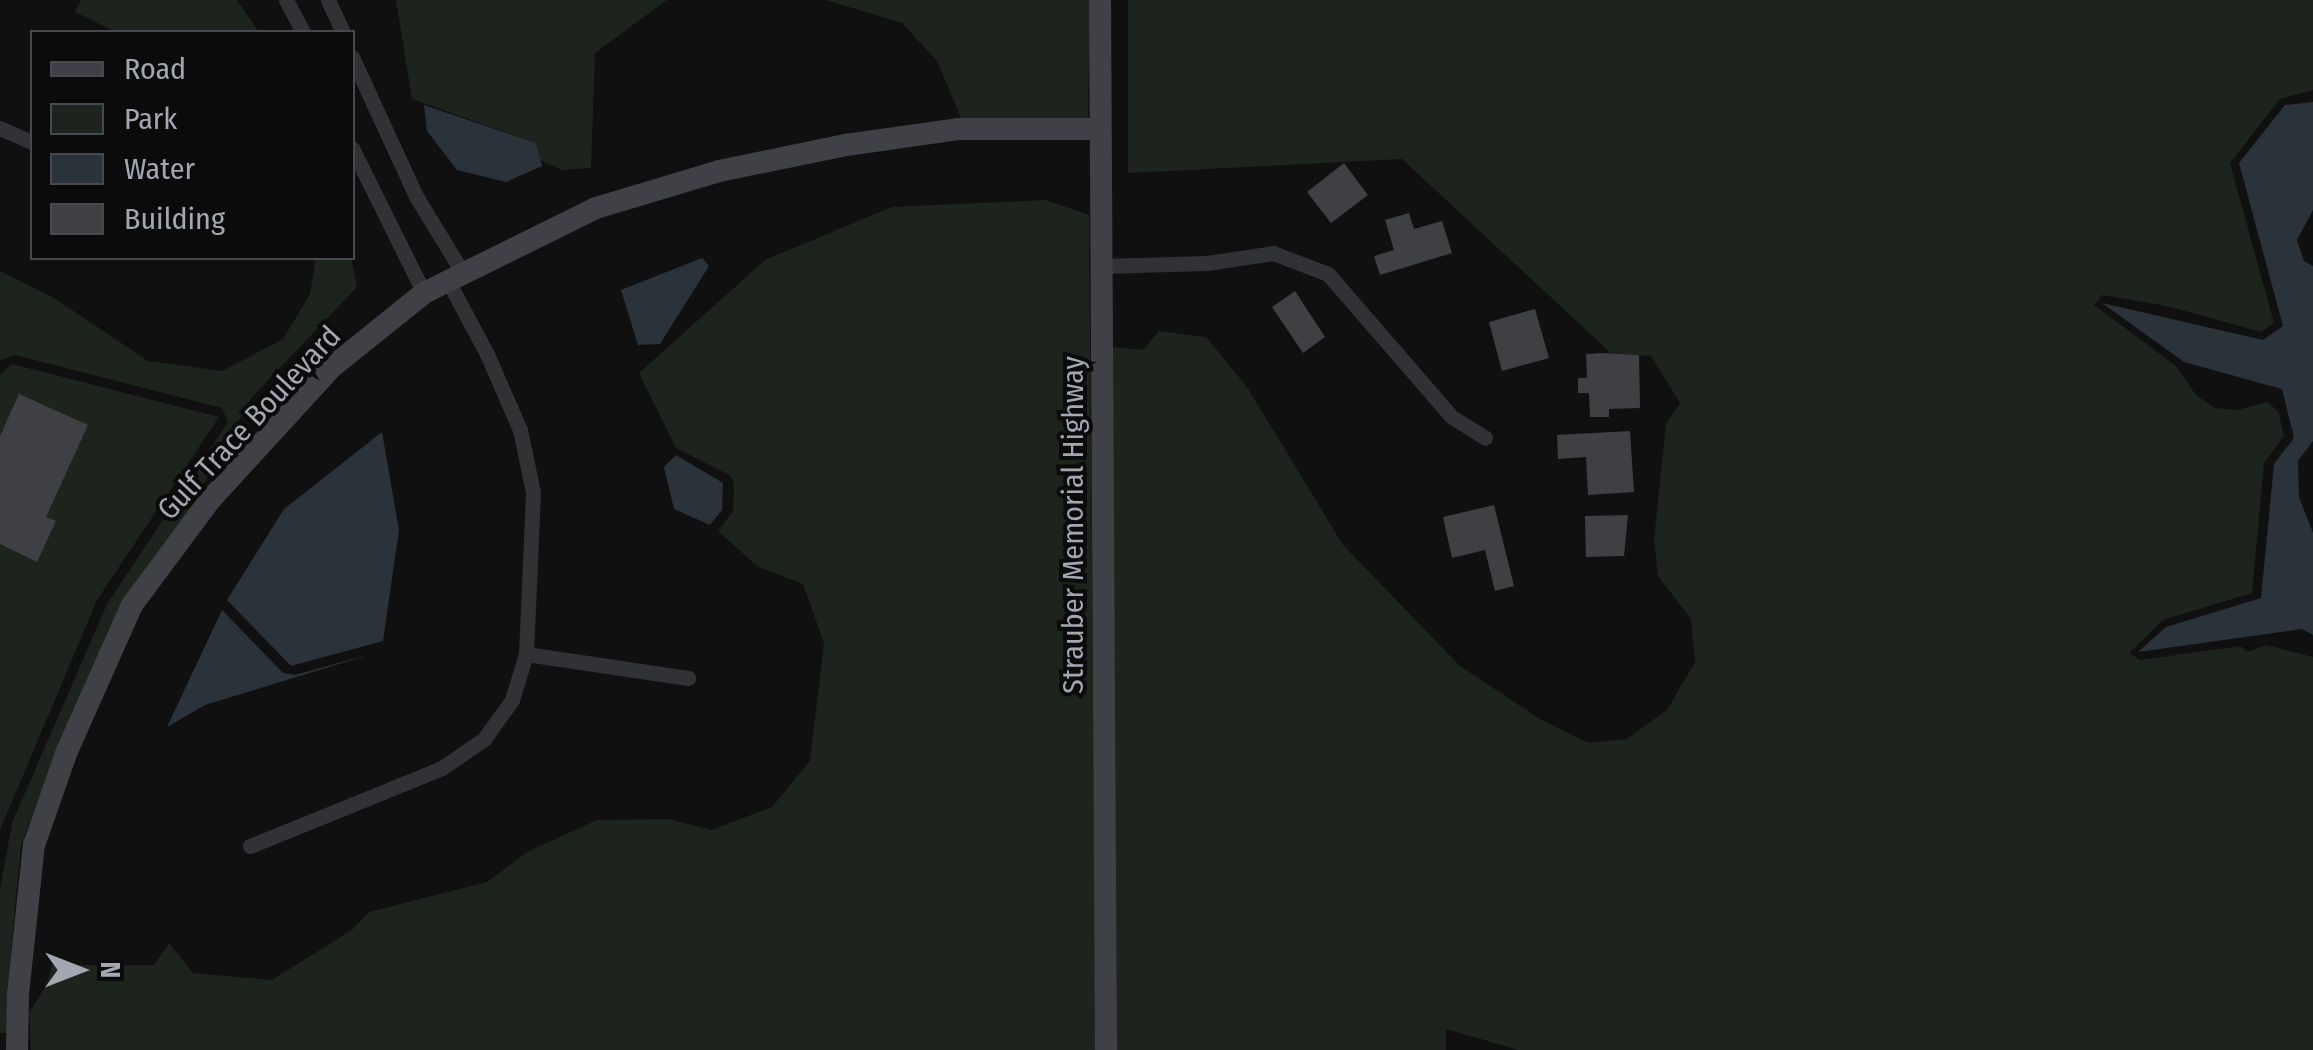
<!DOCTYPE html>
<html>
<head>
<meta charset="utf-8">
<style>
	body { margin:0 }
	#map { position:relative; width:2313px; height:1050px; overflow:hidden; background:#101011; font-family:"Fira Sans Condensed",sans-serif }
	div>[style] { position:absolute }
	[style*='--x'] { left:calc(var(--x)*1px); top:calc(var(--y)*1px); width:calc(var(--w)*1px); rotate:calc(var(--a)*1deg) }
	.green>* { inset:0; background:#1d231d }
	.water>* { inset:0; background:#2a3339 }
	.building>* { inset:0; background:#3f4044 }
	.street>* { height:15px; margin:-7.5px; padding:0 7.5px; transform-origin:7.5px; border-radius:7.5px; background:#313236 }
	.secondary>* { height:22px; margin:-11px; padding:0 11px; transform-origin:11px; border-radius:11px; background:#3f4146 }
	span { translate:-50% -50%; white-space:nowrap; text-align:center; line-height:1.15; -webkit-text-stroke:8px #0b0b0c; paint-order:stroke }
	.street-label { font-size:30px; color:#a2a7b1 }
	.legend { position:absolute; left:30px; top:30px; width:325px; height:230px; box-sizing:border-box; background:#0b0b0c; border:2px solid #47494e; margin:0; padding:12px 18px; list-style:none; font-size:30px; color:#a2a7b1 }
	.legend li { display:flex; align-items:center; gap:20px; height:50px }
	.legend b { width:50px; border:2px solid #47494e }
	.north { position:absolute; left:30px; top:920px; width:100px; height:100px; -webkit-text-stroke:8px #0b0b0c; paint-order:stroke; rotate:90deg; font-size:28px; font-weight:700; line-height:40px; text-align:center; color:#a2a7b1 }
	.north::after { content:''; display:block; margin:auto; width:35px; height:45px; background:#a2a7b1; clip-path:polygon(50% 0,100% 100%,50% 72%,0 100%) }
</style>
</head>
<body>
<div id="map">
	<div class="green">
		<div style="clip-path:polygon(81px 0,237px 0,259px 32px,116px 32px,75px 12px)"></div>
		<div style="clip-path:polygon(396px 0,667px 0,595px 53px,591px 168px,562px 170px,540px 160px,536px 143px,412px 99px)"></div>
		<div style="clip-path:polygon(826px 0,1090px 0,1088px 119px,962px 120px,937px 61px,902px 23px)"></div>
		<div style="clip-path:polygon(1128px 0,2313px 0,2313px 90px,2280px 99px,2230px 163px,2274px 323px,2261px 332px,2167px 306px,2102px 295px,2094px 305px,2176px 366px,2196px 395px,2215px 408px,2238px 410px,2267px 402px,2278px 411px,2284px 436px,2264px 463px,2252px 593px,2163px 620px,2129px 653px,2140px 660px,2240px 646px,2248px 652px,2266px 645px,2313px 657px,2313px 1050px,1519px 1050px,1446px 1029px,1446px 1050px,1117px 1050px,1112px 347px,1143px 350px,1159px 331px,1206px 337px,1247px 387px,1343px 545px,1460px 666px,1540px 719px,1588px 743px,1627px 739px,1667px 710px,1695px 662px,1691px 619px,1658px 576px,1654px 540px,1666px 424px,1680px 403px,1651px 356px,1611px 353px,1402px 159px,1128px 173px)"></div>
		<div style="clip-path:polygon(1046px 200px,1089px 215px,1096px 1050px,31px 1050px,29px 1013px,47px 984px,52px 965px,154px 965px,169px 943px,193px 973px,272px 980px,352px 930px,369px 912px,487px 882px,529px 851px,597px 820px,668px 819px,712px 830px,772px 807px,810px 761px,824px 643px,803px 584px,757px 566px,718px 531px,733px 511px,734px 483px,729px 475px,676px 448px,639px 373px,765px 260px,892px 207px)"></div>
		<div style="clip-path:polygon(316px 258px,351px 258px,357px 287px,252px 397px,58px 747px,21px 845px,7px 993px,8px 1033px,0 1033px,0 889px,12px 823px,107px 604px,228px 422px,222px 408px,15px 355px,0 361px,0 271px,54px 298px,148px 361px,222px 371px,283px 339px,310px 294px)"></div>
		<div style="clip-path:polygon(12px 364px,219px 417px,97px 600px,0 830px,0 375px)"></div>
	</div>
	<div class="water">
		<div style="clip-path:polygon(2313px 102px,2313px 210px,2297px 240px,2304px 261px,2313px 266px,2313px 441px,2298px 461px,2299px 497px,2313px 533px,2313px 635px,2302px 629px,2138px 652px,2166px 627px,2261px 598px,2274px 464px,2294px 438px,2282px 389px,2184px 362px,2102px 303px,2263px 340px,2283px 326px,2239px 163px,2285px 105px)"></div>
		<div style="clip-path:polygon(424px 105px,536px 143px,542px 166px,506px 182px,457px 170px,427px 131px)"></div>
		<div style="clip-path:polygon(702px 258px,709px 266px,660px 344px,638px 345px,621px 290px)"></div>
		<div style="clip-path:polygon(382px 432px,399px 530px,383px 641px,291px 666px,227px 600px,284px 509px)"></div>
		<div style="clip-path:polygon(676px 455px,723px 483px,722px 510px,710px 525px,674px 509px,664px 467px)"></div>
		<div style="clip-path:polygon(222px 610px,283px 673px,295px 675px,378px 652px,205px 705px,167px 727px)"></div>
	</div>
	<div class="building">
		<div style="clip-path:polygon(1344px 163px,1368px 195px,1331px 223px,1307px 192px)"></div>
		<div style="clip-path:polygon(1409px 213px,1414px 229px,1442px 221px,1452px 253px,1380px 275px,1374px 256px,1394px 250px,1385px 220px)"></div>
		<div style="clip-path:polygon(1295px 291px,1325px 337px,1303px 353px,1272px 307px)"></div>
		<div style="clip-path:polygon(1535px 309px,1549px 358px,1502px 371px,1489px 322px)"></div>
		<div style="clip-path:polygon(1602px 353px,1639px 355px,1640px 408px,1609px 409px,1609px 417px,1590px 417px,1589px 393px,1578px 393px,1578px 378px,1587px 378px,1586px 354px)"></div>
		<div style="clip-path:polygon(19px 394px,88px 425px,46px 517px,56px 521px,37px 562px,0 544px,0 436px)"></div>
		<div style="clip-path:polygon(1630px 431px,1634px 492px,1588px 495px,1586px 457px,1558px 459px,1557px 435px)"></div>
		<div style="clip-path:polygon(1494px 505px,1514px 586px,1495px 591px,1485px 550px,1452px 558px,1443px 517px)"></div>
		<div style="clip-path:polygon(1628px 515px,1624px 556px,1586px 557px,1585px 516px)"></div>
	</div>
	<div class="street">
		<div style="--x:286;--y:0;--w:36;--a:62"></div>
		<div style="--x:328;--y:0;--w:35;--a:65"></div>
		<div style="--x:352;--y:57;--w:155;--a:65.3"></div>
		<div style="--x:417;--y:198;--w:88;--a:58.5"></div>
		<div style="--x:0;--y:128;--w:35;--a:24"></div>
		<div style="--x:352;--y:148;--w:162;--a:63.6"></div>
		<div style="--x:1101;--y:266;--w:106;--a:-1.6"></div>
		<div style="--x:1207;--y:263;--w:67;--a:-8.6"></div>
		<div style="--x:1273;--y:253;--w:59;--a:20.9"></div>
		<div style="--x:1328;--y:274;--w:189;--a:49.1"></div>
		<div style="--x:1452;--y:417;--w:39;--a:32"></div>
		<div style="--x:526;--y:654;--w:164;--a:8.4"></div>
		<div style="--x:250;--y:846;--w:207;--a:-22.1"></div>
		<div style="--x:442;--y:768;--w:51;--a:-34.6"></div>
		<div style="--x:484;--y:739;--w:48;--a:-54.3"></div>
		<div style="--x:512;--y:700;--w:48;--a:-73.1"></div>
		<div style="--x:526;--y:654;--w:162;--a:-87.5"></div>
		<div style="--x:533;--y:492;--w:63;--a:-101.8"></div>
		<div style="--x:520;--y:430;--w:83;--a:-113.5"></div>
		<div style="--x:487;--y:354;--w:83;--a:-118.1"></div>
	</div>
	<div class="secondary">
		<div style="--x:1100;--y:0;--w:1050;--a:89.67"></div>
		<div style="--x:17;--y:1050;--w:56;--a:-89"></div>
		<div style="--x:18;--y:994;--w:150;--a:-83.9"></div>
		<div style="--x:34;--y:845;--w:100;--a:-70.7"></div>
		<div style="--x:67;--y:751;--w:160;--a:-66"></div>
		<div style="--x:132;--y:605;--w:131;--a:-53.4"></div>
		<div style="--x:210;--y:500;--w:180;--a:-47.5"></div>
		<div style="--x:332;--y:367;--w:118;--a:-38.8"></div>
		<div style="--x:424;--y:293;--w:192;--a:-26.3"></div>
		<div style="--x:596;--y:208;--w:128;--a:-16.7"></div>
		<div style="--x:719;--y:171;--w:130;--a:-11.6"></div>
		<div style="--x:846;--y:145;--w:113;--a:-8.1"></div>
		<div style="--x:958;--y:129;--w:141;--a:0"></div>
	</div>
	<div class="street-label">
		<span style="left:249px;top:423px;rotate:-47deg">Gulf Trace Boulevard</span>
		<span style="left:1073px;top:525px;rotate:-90deg">Strauber Memorial Highway</span>
	</div>
	<ul class="legend">
	<li><b style="height:12px;background:#3f4146"></b>Road</li>
	<li><b style="height:28px;background:#1d231d"></b>Park</li>
	<li><b style="height:28px;background:#2a3339"></b>Water</li>
	<li><b style="height:28px;background:#3f4044"></b>Building</li>
	</ul>
	<div class="north">N</div>
</div>
</body>
</html>
